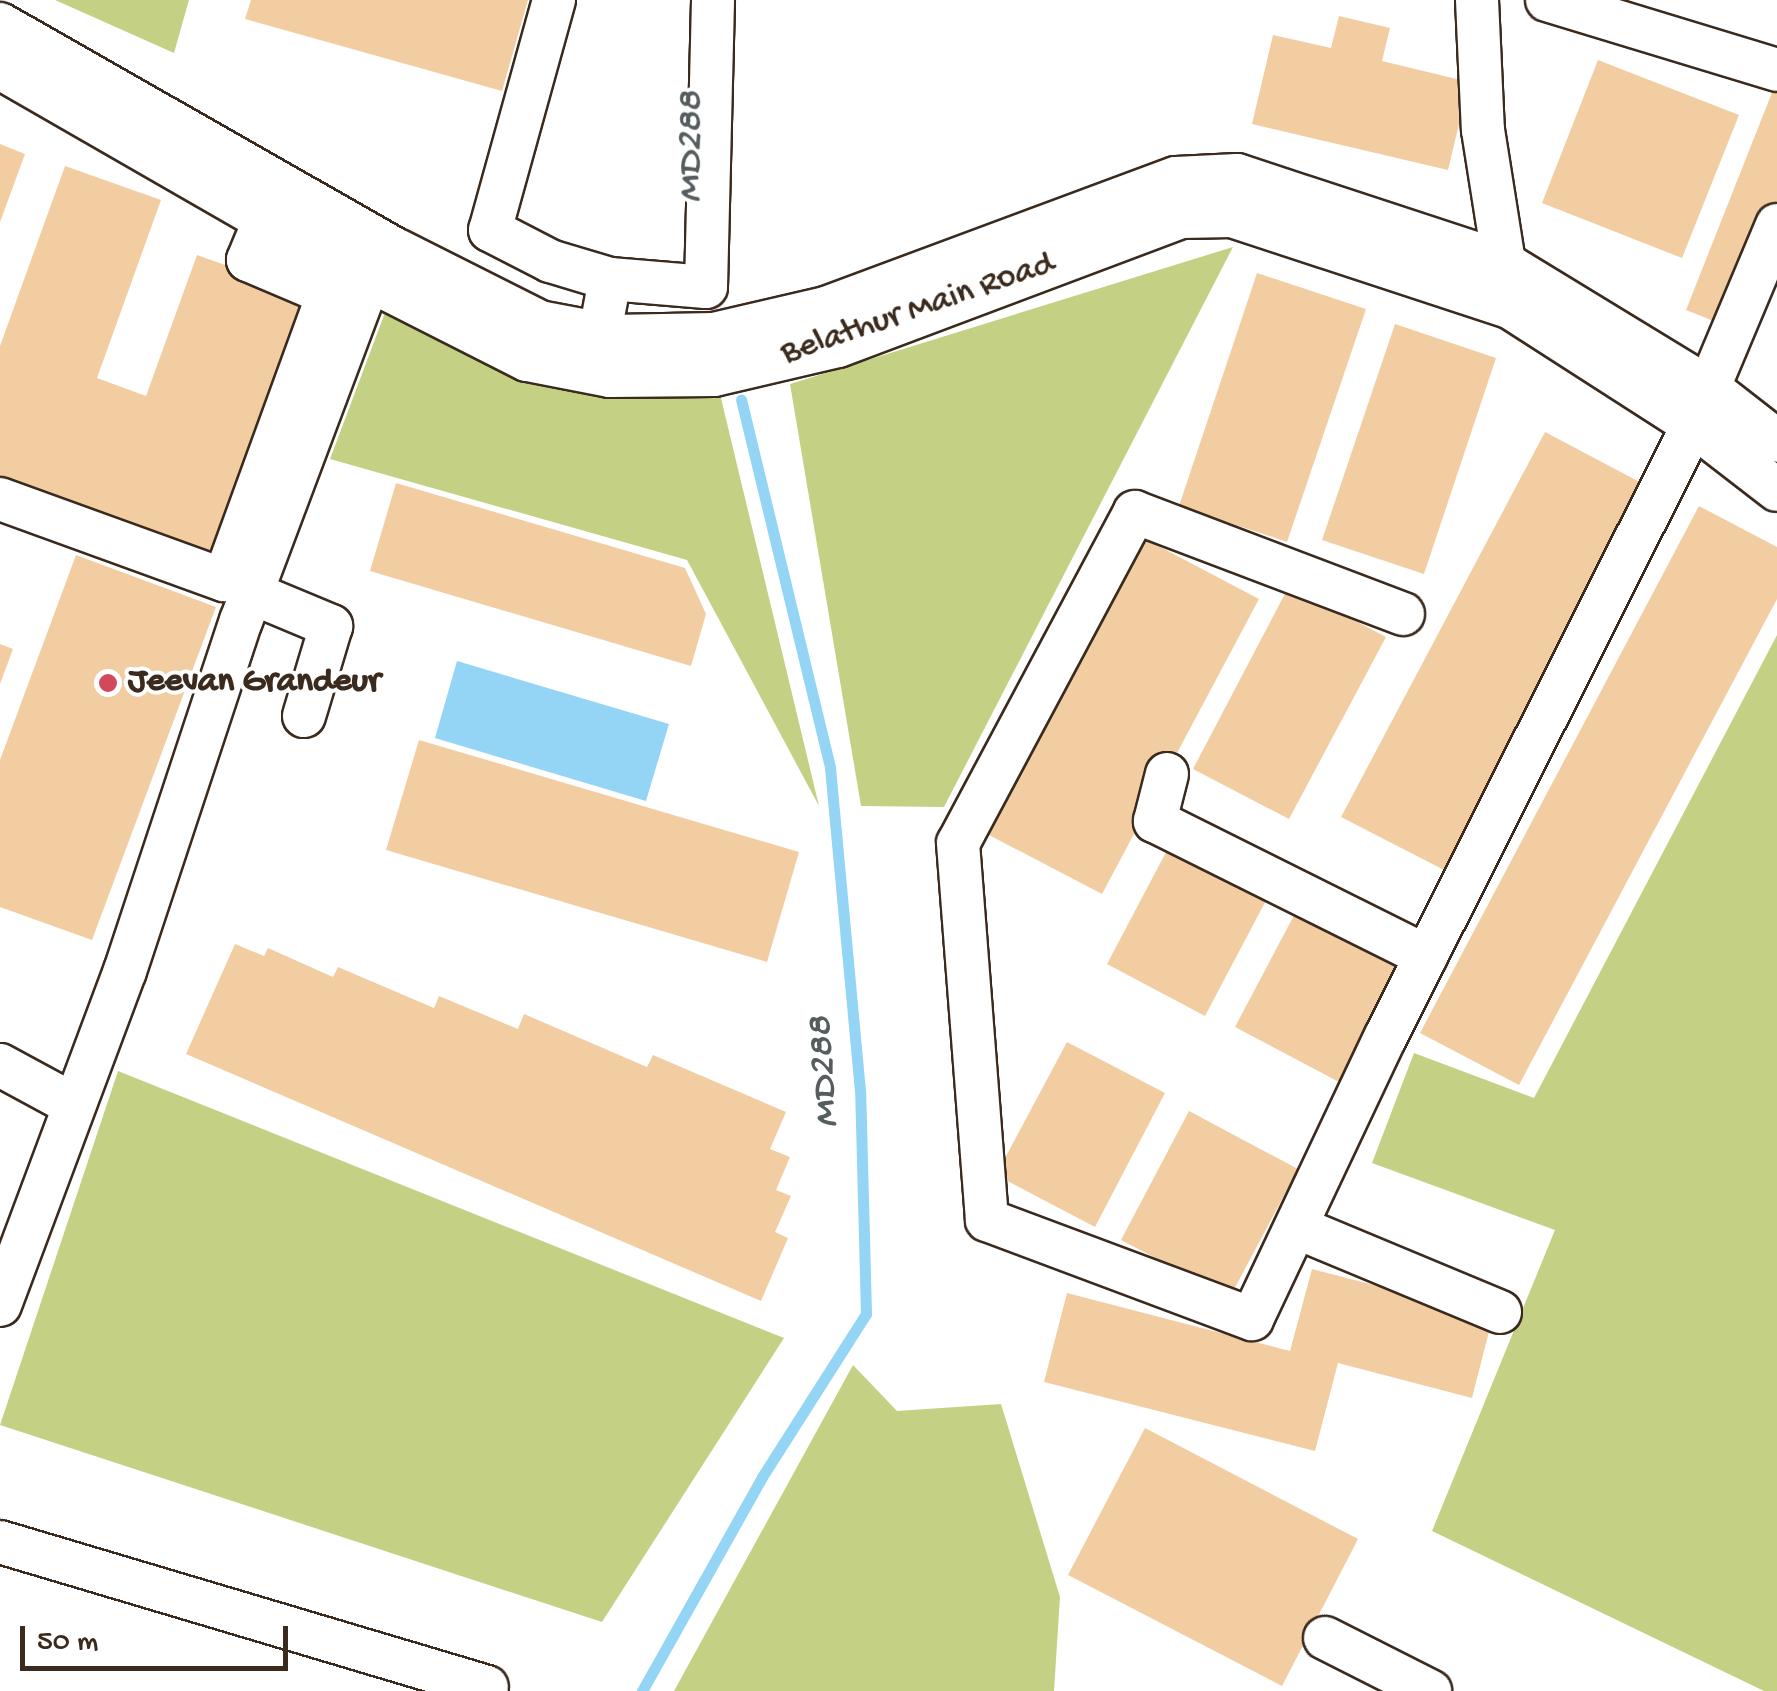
<!DOCTYPE html>
<html>
<head>
<meta charset="utf-8">
<style>
	body { margin:0 }
	#map { position:relative; width:1777px; height:1691px; overflow:hidden; background:#fff; font-family:"Gochi Hand",sans-serif }
	div>[style] { position:absolute }
	[style*='--x'] { left:calc(var(--x)*1px); top:calc(var(--y)*1px); width:calc(var(--w)*1px); rotate:calc(var(--a)*1deg) }
	.green>* { inset:0; background:#c4d185 }
	.water>* { inset:0; background:#94d4f5 }
	.stream>* { height:11px; margin:-5.5px; padding:0 5.5px; transform-origin:5.5px; border-radius:5.5px; background:#94d4f5 }
	.building>* { inset:0; background:#f2cda2 }
	.roads { filter:drop-shadow(2px 0 #3b2a1e) drop-shadow(-2px 0 #3b2a1e) drop-shadow(0 2px #3b2a1e) drop-shadow(0 -2px #3b2a1e) }
	.minor>* { height:42px; margin:-21px; padding:0 21px; transform-origin:21px; border-radius:21px; background:#fff }
	.dots>* { width:28px; height:28px; translate:-50% -50%; box-sizing:border-box; border:5px solid #fff; border-radius:50% }
	span { translate:-50% -50%; white-space:nowrap; text-align:center; line-height:1.15; -webkit-text-stroke:8px #fff; paint-order:stroke }
	.street-label { font-size:35px; color:#3b2a1e }
	.poi-label { font-size:35px; color:#3b2a1e; font-weight:700 }
	.left { translate:0 -50%; text-align:left }
	.water-label { font-size:38px; color:#565d5e; font-style:italic }
	.scale { position:absolute; left:20px; top:1626px; width:268px; height:45px; box-sizing:border-box; border:5px solid #3b2a1e; border-top:0; padding-left:12px; font-size:30px; line-height:35px; white-space:nowrap; color:#3b2a1e; -webkit-text-stroke:8px #fff; paint-order:stroke }
</style>
</head>
<body>
<div id="map">
	<div class="green">
		<div style="clip-path:polygon(55px 0,189px 0,174px 53px)"></div>
		<div style="clip-path:polygon(1233px 247px,944px 807px,861px 806px,790px 384px)"></div>
		<div style="clip-path:polygon(389px 302px,624px 395px,720px 394px,819px 806px,687px 560px,330px 459px)"></div>
		<div style="clip-path:polygon(1777px 635px,1777px 1691px,1764px 1691px,1432px 1531px,1555px 1230px,1372px 1163px,1414px 1053px,1534px 1098px)"></div>
		<div style="clip-path:polygon(118px 1071px,784px 1338px,602px 1622px,0 1425px)"></div>
		<div style="clip-path:polygon(853px 1365px,897px 1411px,1001px 1404px,1060px 1597px,1054px 1691px,674px 1691px)"></div>
	</div>
	<div class="water">
		<div style="clip-path:polygon(457px 661px,669px 724px,646px 801px,435px 738px)"></div>
	</div>
	<div class="stream">
		<div style="--x:642;--y:1691;--w:245;--a:-60.7"></div>
		<div style="--x:762;--y:1477;--w:193;--a:-57.5"></div>
		<div style="--x:866;--y:1314;--w:223;--a:-91.5"></div>
		<div style="--x:860;--y:1091;--w:325;--a:-95.3"></div>
		<div style="--x:830;--y:767;--w:378;--a:-103.6"></div>
	</div>
	<div class="building">
		<div style="clip-path:polygon(251px 0,528px 0,502px 91px,245px 19px)"></div>
		<div style="clip-path:polygon(1339px 16px,1390px 28px,1382px 61px,1469px 82px,1448px 170px,1252px 124px,1273px 35px,1331px 48px)"></div>
		<div style="clip-path:polygon(1598px 60px,1739px 115px,1682px 258px,1542px 203px)"></div>
		<div style="clip-path:polygon(1777px 80px,1777px 212px,1731px 328px,1686px 310px)"></div>
		<div style="clip-path:polygon(0 144px,25px 154px,0 222px)"></div>
		<div style="clip-path:polygon(65px 166px,161px 200px,97px 378px,146px 396px,197px 255px,318px 298px,221px 566px,0 487px,0 346px)"></div>
		<div style="clip-path:polygon(1257px 273px,1366px 309px,1287px 542px,1179px 506px)"></div>
		<div style="clip-path:polygon(1395px 324px,1496px 358px,1424px 574px,1322px 540px)"></div>
		<div style="clip-path:polygon(1545px 432px,1651px 488px,1448px 872px,1341px 817px)"></div>
		<div style="clip-path:polygon(396px 483px,685px 568px,706px 614px,691px 666px,370px 571px)"></div>
		<div style="clip-path:polygon(1699px 506px,1777px 547px,1777px 599px,1519px 1085px,1420px 1033px)"></div>
		<div style="clip-path:polygon(1145px 539px,1259px 599px,1102px 894px,989px 835px)"></div>
		<div style="clip-path:polygon(76px 555px,216px 607px,92px 940px,0 907px,0 760px)"></div>
		<div style="clip-path:polygon(1289px 586px,1386px 637px,1289px 819px,1193px 769px)"></div>
		<div style="clip-path:polygon(0 644px,13px 649px,0 684px)"></div>
		<div style="clip-path:polygon(419px 740px,799px 852px,767px 962px,386px 850px)"></div>
		<div style="clip-path:polygon(1173px 839px,1271px 891px,1205px 1016px,1107px 964px)"></div>
		<div style="clip-path:polygon(1300px 904px,1404px 958px,1339px 1082px,1235px 1027px)"></div>
		<div style="clip-path:polygon(235px 944px,264px 956px,268px 948px,333px 977px,338px 967px,434px 1008px,439px 996px,518px 1029px,524px 1014px,647px 1067px,653px 1055px,786px 1112px,770px 1149px,790px 1157px,776px 1190px,791px 1196px,775px 1232px,788px 1238px,761px 1301px,186px 1054px)"></div>
		<div style="clip-path:polygon(1067px 1042px,1165px 1093px,1095px 1227px,996px 1175px)"></div>
		<div style="clip-path:polygon(1189px 1111px,1298px 1169px,1230px 1297px,1121px 1240px)"></div>
		<div style="clip-path:polygon(1312px 1269px,1493px 1316px,1472px 1398px,1338px 1363px,1315px 1451px,1044px 1382px,1067px 1293px,1290px 1351px)"></div>
		<div style="clip-path:polygon(1145px 1428px,1358px 1539px,1282px 1686px,1068px 1575px)"></div>
	</div>
	<div class="roads">
		<div class="minor">
			<div style="--x:554;--y:0;--w:239;--a:105.5"></div>
			<div style="--x:490;--y:230;--w:68;--a:27.3"></div>
			<div style="--x:550;--y:261;--w:63;--a:16.7"></div>
			<div style="--x:610;--y:279;--w:55;--a:100.5"></div>
			<div style="--x:1477;--y:0;--w:130;--a:87.4"></div>
			<div style="--x:1483;--y:130;--w:159;--a:81"></div>
			<div style="--x:1547;--y:0;--w:240;--a:16.9"></div>
			<div style="--x:0;--y:24;--w:457;--a:29.7"></div>
			<div style="--x:397;--y:250;--w:160;--a:26.7"></div>
			<div style="--x:540;--y:322;--w:74;--a:10.9"></div>
			<div style="--x:613;--y:336;--w:101;--a:-1.1"></div>
			<div style="--x:714;--y:334;--w:115;--a:-13.1"></div>
			<div style="--x:826;--y:308;--w:373;--a:-20.4"></div>
			<div style="--x:1176;--y:178;--w:61;--a:-2.8"></div>
			<div style="--x:1237;--y:175;--w:281;--a:18.2"></div>
			<div style="--x:1504;--y:263;--w:240;--a:31.4"></div>
			<div style="--x:1709;--y:388;--w:86;--a:37.9"></div>
			<div style="--x:0;--y:68;--w:426;--a:29.9"></div>
			<div style="--x:369;--y:280;--w:177;--a:26.9"></div>
			<div style="--x:527;--y:360;--w:85;--a:10.9"></div>
			<div style="--x:610;--y:376;--w:104;--a:-0.6"></div>
			<div style="--x:714;--y:375;--w:127;--a:-13.2"></div>
			<div style="--x:838;--y:346;--w:367;--a:-20.6"></div>
			<div style="--x:1182;--y:217;--w:50;--a:-1.1"></div>
			<div style="--x:1232;--y:216;--w:294;--a:18.2"></div>
			<div style="--x:1511;--y:308;--w:216;--a:32.7"></div>
			<div style="--x:1693;--y:425;--w:106;--a:37.7"></div>
			<div style="--x:610;--y:279;--w:96;--a:4.8"></div>
			<div style="--x:706;--y:287;--w:287;--a:-88.6"></div>
			<div style="--x:0;--y:499;--w:238;--a:19.9"></div>
			<div style="--x:224;--y:580;--w:304;--a:-70"></div>
			<div style="--x:328;--y:294;--w:87;--a:-157"></div>
			<div style="--x:248;--y:260;--w:44;--a:-67.5"></div>
			<div style="--x:252;--y:593;--w:86;--a:22.7"></div>
			<div style="--x:331;--y:626;--w:94;--a:106.7"></div>
			<div style="--x:1403;--y:614;--w:287;--a:-159.2"></div>
			<div style="--x:1135;--y:512;--w:375;--a:118.1"></div>
			<div style="--x:958;--y:843;--w:378;--a:85.6"></div>
			<div style="--x:987;--y:1220;--w:283;--a:20.5"></div>
			<div style="--x:1252;--y:1319;--w:313;--a:-64.7"></div>
			<div style="--x:1386;--y:1036;--w:684;--a:-63.32"></div>
			<div style="--x:1693;--y:425;--w:217;--a:-67.2"></div>
			<div style="--x:1167;--y:774;--w:49;--a:104.3"></div>
			<div style="--x:1155;--y:821;--w:303;--a:26.5"></div>
			<div style="--x:0;--y:1065;--w:84;--a:28.4"></div>
			<div style="--x:1296;--y:1227;--w:221;--a:22.6"></div>
			<div style="--x:0;--y:1305;--w:357;--a:-69.5"></div>
			<div style="--x:125;--y:971;--w:369;--a:-71.7"></div>
			<div style="--x:241;--y:621;--w:364;--a:-69.4"></div>
			<div style="--x:369;--y:280;--w:25;--a:-47"></div>
			<div style="--x:0;--y:1542;--w:508;--a:16.58"></div>
			<div style="--x:1325;--y:1638;--w:118;--a:26.8"></div>
		</div>
	</div>
	<div class="dots">
		<div style="left:108px;top:683px;background:#d1495b"></div>
	</div>
	<div class="street-label">
		<span style="left:918px;top:310px;rotate:-19deg">Belathur Main Road</span>
	</div>
	<div class="poi-label">
		<span class="left" style="left:128px;top:683px">Jeevan Grandeur</span>
	</div>
	<div class="water-label">
		<span style="left:693px;top:147px;rotate:-90deg">MD288</span>
		<span style="left:826px;top:1072px;rotate:-94deg">MD288</span>
	</div>
	<div class="scale">50 m</div>
</div>
</body>
</html>
